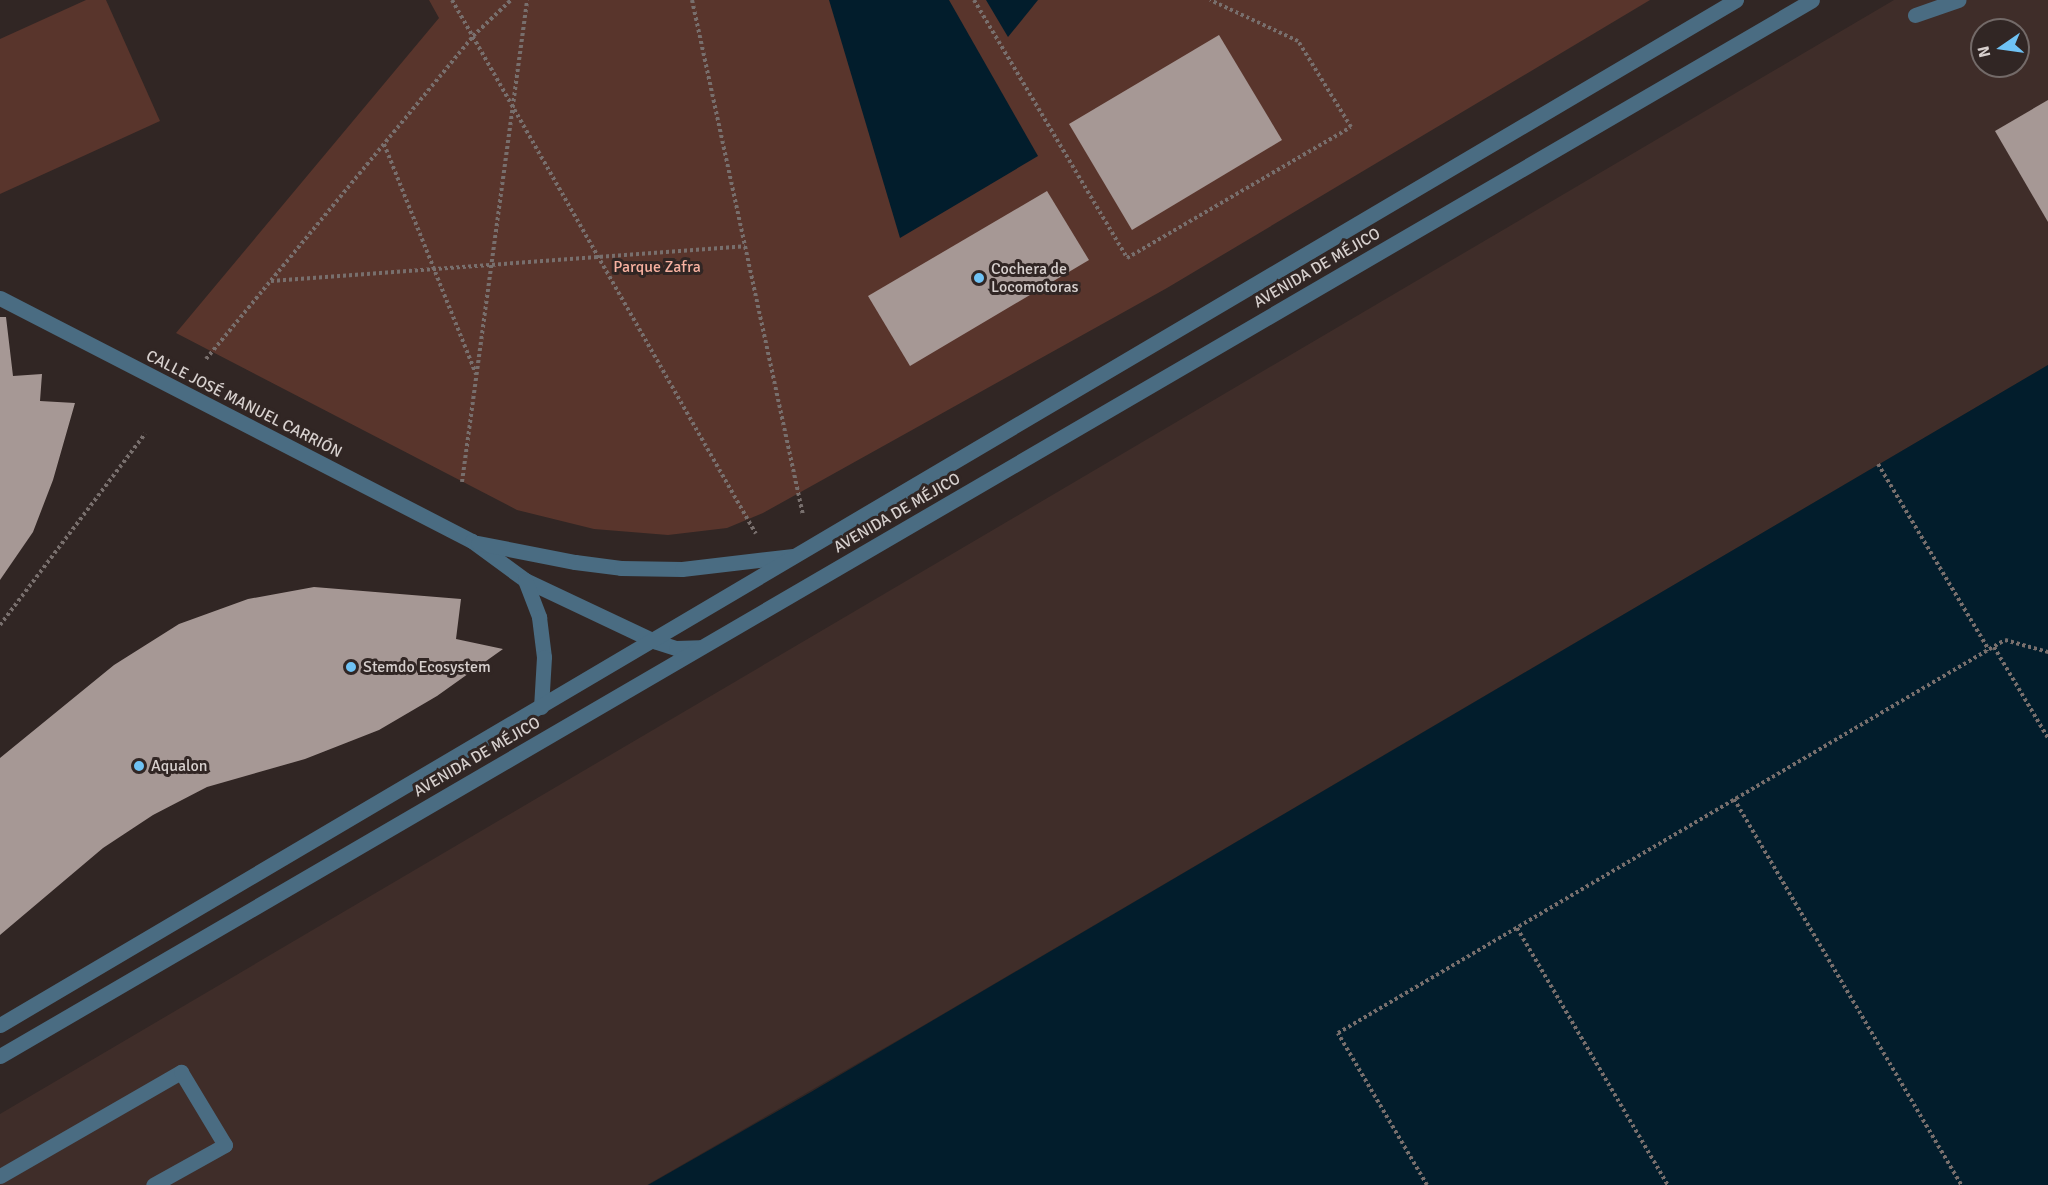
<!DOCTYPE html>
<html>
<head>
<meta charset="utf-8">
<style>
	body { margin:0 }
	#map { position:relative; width:2048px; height:1185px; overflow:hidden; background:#312624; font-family:Signika,sans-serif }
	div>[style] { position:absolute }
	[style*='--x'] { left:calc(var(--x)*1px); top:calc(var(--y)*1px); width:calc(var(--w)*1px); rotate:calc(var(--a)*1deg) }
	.built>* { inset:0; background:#3f2d29 }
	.green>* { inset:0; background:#59352c }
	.water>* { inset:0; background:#021d2c }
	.building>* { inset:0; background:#a69895 }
	.path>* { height:4px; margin-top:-2px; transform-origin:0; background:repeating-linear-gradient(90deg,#786f6d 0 3px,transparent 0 6px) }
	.minor>* { height:15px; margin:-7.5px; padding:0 7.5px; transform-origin:7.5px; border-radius:7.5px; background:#4a6c82 }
	.dots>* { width:16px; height:16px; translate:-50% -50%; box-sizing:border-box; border:3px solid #312624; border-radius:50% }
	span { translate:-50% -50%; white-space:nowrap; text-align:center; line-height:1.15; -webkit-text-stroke:6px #312624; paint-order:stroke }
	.park-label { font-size:16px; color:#f7b1a0 }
	.street-label { font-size:16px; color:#d7d0ce }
	.poi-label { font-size:16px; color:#d7d0ce }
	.left { translate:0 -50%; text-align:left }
	.north { position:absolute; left:1970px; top:18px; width:60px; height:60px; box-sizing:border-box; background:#312624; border:2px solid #736a68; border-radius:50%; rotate:257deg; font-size:16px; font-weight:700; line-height:24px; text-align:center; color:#d7d0ce }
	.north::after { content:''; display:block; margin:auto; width:21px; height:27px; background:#6fc2f4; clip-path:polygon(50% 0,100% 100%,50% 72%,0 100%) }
</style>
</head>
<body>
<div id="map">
	<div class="built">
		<div style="clip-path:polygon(evenodd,1894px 0,2048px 0,2048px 365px,919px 1028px,647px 1185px,0 1185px,0 1114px,1894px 0,1982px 30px,2018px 30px,2018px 66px,1982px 66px,1982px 30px)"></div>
	</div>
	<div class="green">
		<div style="clip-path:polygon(86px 0,106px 0,160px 121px,0 194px,0 39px)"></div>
		<div style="clip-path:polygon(429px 0,1650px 0,1167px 288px,763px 513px,727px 528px,668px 535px,594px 529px,517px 510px,176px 333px,439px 18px)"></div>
	</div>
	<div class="water">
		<div style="clip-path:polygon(829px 0,949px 0,1038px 156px,900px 238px)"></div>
		<div style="clip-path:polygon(986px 0,1038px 0,1008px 37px)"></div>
		<div style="clip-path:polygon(2048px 365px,2048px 1185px,648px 1185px,811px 1092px)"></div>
	</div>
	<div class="building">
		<div style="clip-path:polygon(1219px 35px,1282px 140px,1132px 230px,1069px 124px)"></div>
		<div style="clip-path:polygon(2048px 100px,2048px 222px,1995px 131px)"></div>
		<div style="clip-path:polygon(1047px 191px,1089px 260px,910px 366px,868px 296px)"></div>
		<div style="clip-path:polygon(0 317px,6px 317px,13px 376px,42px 374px,40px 401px,75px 403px,53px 480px,33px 532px,0 580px)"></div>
		<div style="clip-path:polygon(314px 587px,461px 599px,456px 639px,503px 649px,437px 696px,379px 730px,305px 759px,207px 787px,153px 815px,103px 848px,0 935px,0 758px,114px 665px,179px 624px,248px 599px)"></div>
	</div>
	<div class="path">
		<div style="--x:452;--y:0;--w:614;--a:60.35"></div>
		<div style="--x:692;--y:0;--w:527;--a:77.84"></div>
		<div style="--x:974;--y:0;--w:300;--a:59.3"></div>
		<div style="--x:1127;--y:258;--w:259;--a:-30.3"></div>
		<div style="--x:1351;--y:127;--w:101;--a:-121.6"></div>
		<div style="--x:1298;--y:41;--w:97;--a:-155"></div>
		<div style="--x:384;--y:144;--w:248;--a:68.2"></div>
		<div style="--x:271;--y:281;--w:475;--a:-4.2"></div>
		<div style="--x:206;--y:359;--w:419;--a:-50.4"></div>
		<div style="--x:473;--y:36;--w:52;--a:-43.5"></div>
		<div style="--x:1878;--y:464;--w:217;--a:59.2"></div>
		<div style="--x:462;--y:482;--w:486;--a:-82.3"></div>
		<div style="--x:0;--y:625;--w:240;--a:-52.8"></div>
		<div style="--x:1994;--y:647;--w:106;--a:59.3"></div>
		<div style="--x:1734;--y:799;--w:448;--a:59.5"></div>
		<div style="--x:1517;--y:928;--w:298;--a:59.6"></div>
		<div style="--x:1427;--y:1185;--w:176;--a:-120.4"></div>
		<div style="--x:1338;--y:1033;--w:774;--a:-30.51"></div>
		<div style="--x:2005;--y:640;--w:45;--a:15.6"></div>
	</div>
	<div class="minor">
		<div style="--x:1915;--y:15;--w:46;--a:-19.2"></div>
		<div style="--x:0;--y:298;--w:531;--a:27.24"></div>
		<div style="--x:472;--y:541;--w:66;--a:36.3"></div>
		<div style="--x:525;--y:580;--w:143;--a:25.3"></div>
		<div style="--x:654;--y:641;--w:23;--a:18"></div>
		<div style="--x:676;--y:648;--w:24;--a:-2"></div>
		<div style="--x:478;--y:543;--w:99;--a:11.1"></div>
		<div style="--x:575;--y:562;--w:46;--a:7.4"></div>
		<div style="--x:621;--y:568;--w:61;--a:0.9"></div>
		<div style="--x:682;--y:569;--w:112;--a:-6.7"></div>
		<div style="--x:525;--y:580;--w:40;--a:69"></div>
		<div style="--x:539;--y:617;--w:40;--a:82.9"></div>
		<div style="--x:544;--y:657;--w:50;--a:93.4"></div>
		<div style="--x:0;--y:1025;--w:2016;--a:-30.56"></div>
		<div style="--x:0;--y:1056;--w:2097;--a:-30.23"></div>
		<div style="--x:0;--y:1176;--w:209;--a:-29.9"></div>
		<div style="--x:181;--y:1072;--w:85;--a:58.9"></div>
		<div style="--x:225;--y:1145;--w:82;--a:150.9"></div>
	</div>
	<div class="dots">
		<div style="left:979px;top:278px;background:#6fc2f4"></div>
		<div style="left:351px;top:667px;background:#6fc2f4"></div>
		<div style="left:139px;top:766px;background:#6fc2f4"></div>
	</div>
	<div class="park-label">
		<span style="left:657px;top:267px">Parque Zafra</span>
	</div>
	<div class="street-label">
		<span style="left:1317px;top:268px;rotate:-30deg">AVENIDA DE MÉJICO</span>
		<span style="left:244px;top:404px;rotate:27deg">CALLE JOSÉ MANUEL CARRIÓN</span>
		<span style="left:897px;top:513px;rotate:-30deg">AVENIDA DE MÉJICO</span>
		<span style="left:477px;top:757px;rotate:-30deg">AVENIDA DE MÉJICO</span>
	</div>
	<div class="poi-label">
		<span class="left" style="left:991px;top:278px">Cochera de<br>Locomotoras</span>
		<span class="left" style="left:363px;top:667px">Stemdo Ecosystem</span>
		<span class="left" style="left:151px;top:766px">Aqualon</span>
	</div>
	<div class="north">N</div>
</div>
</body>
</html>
